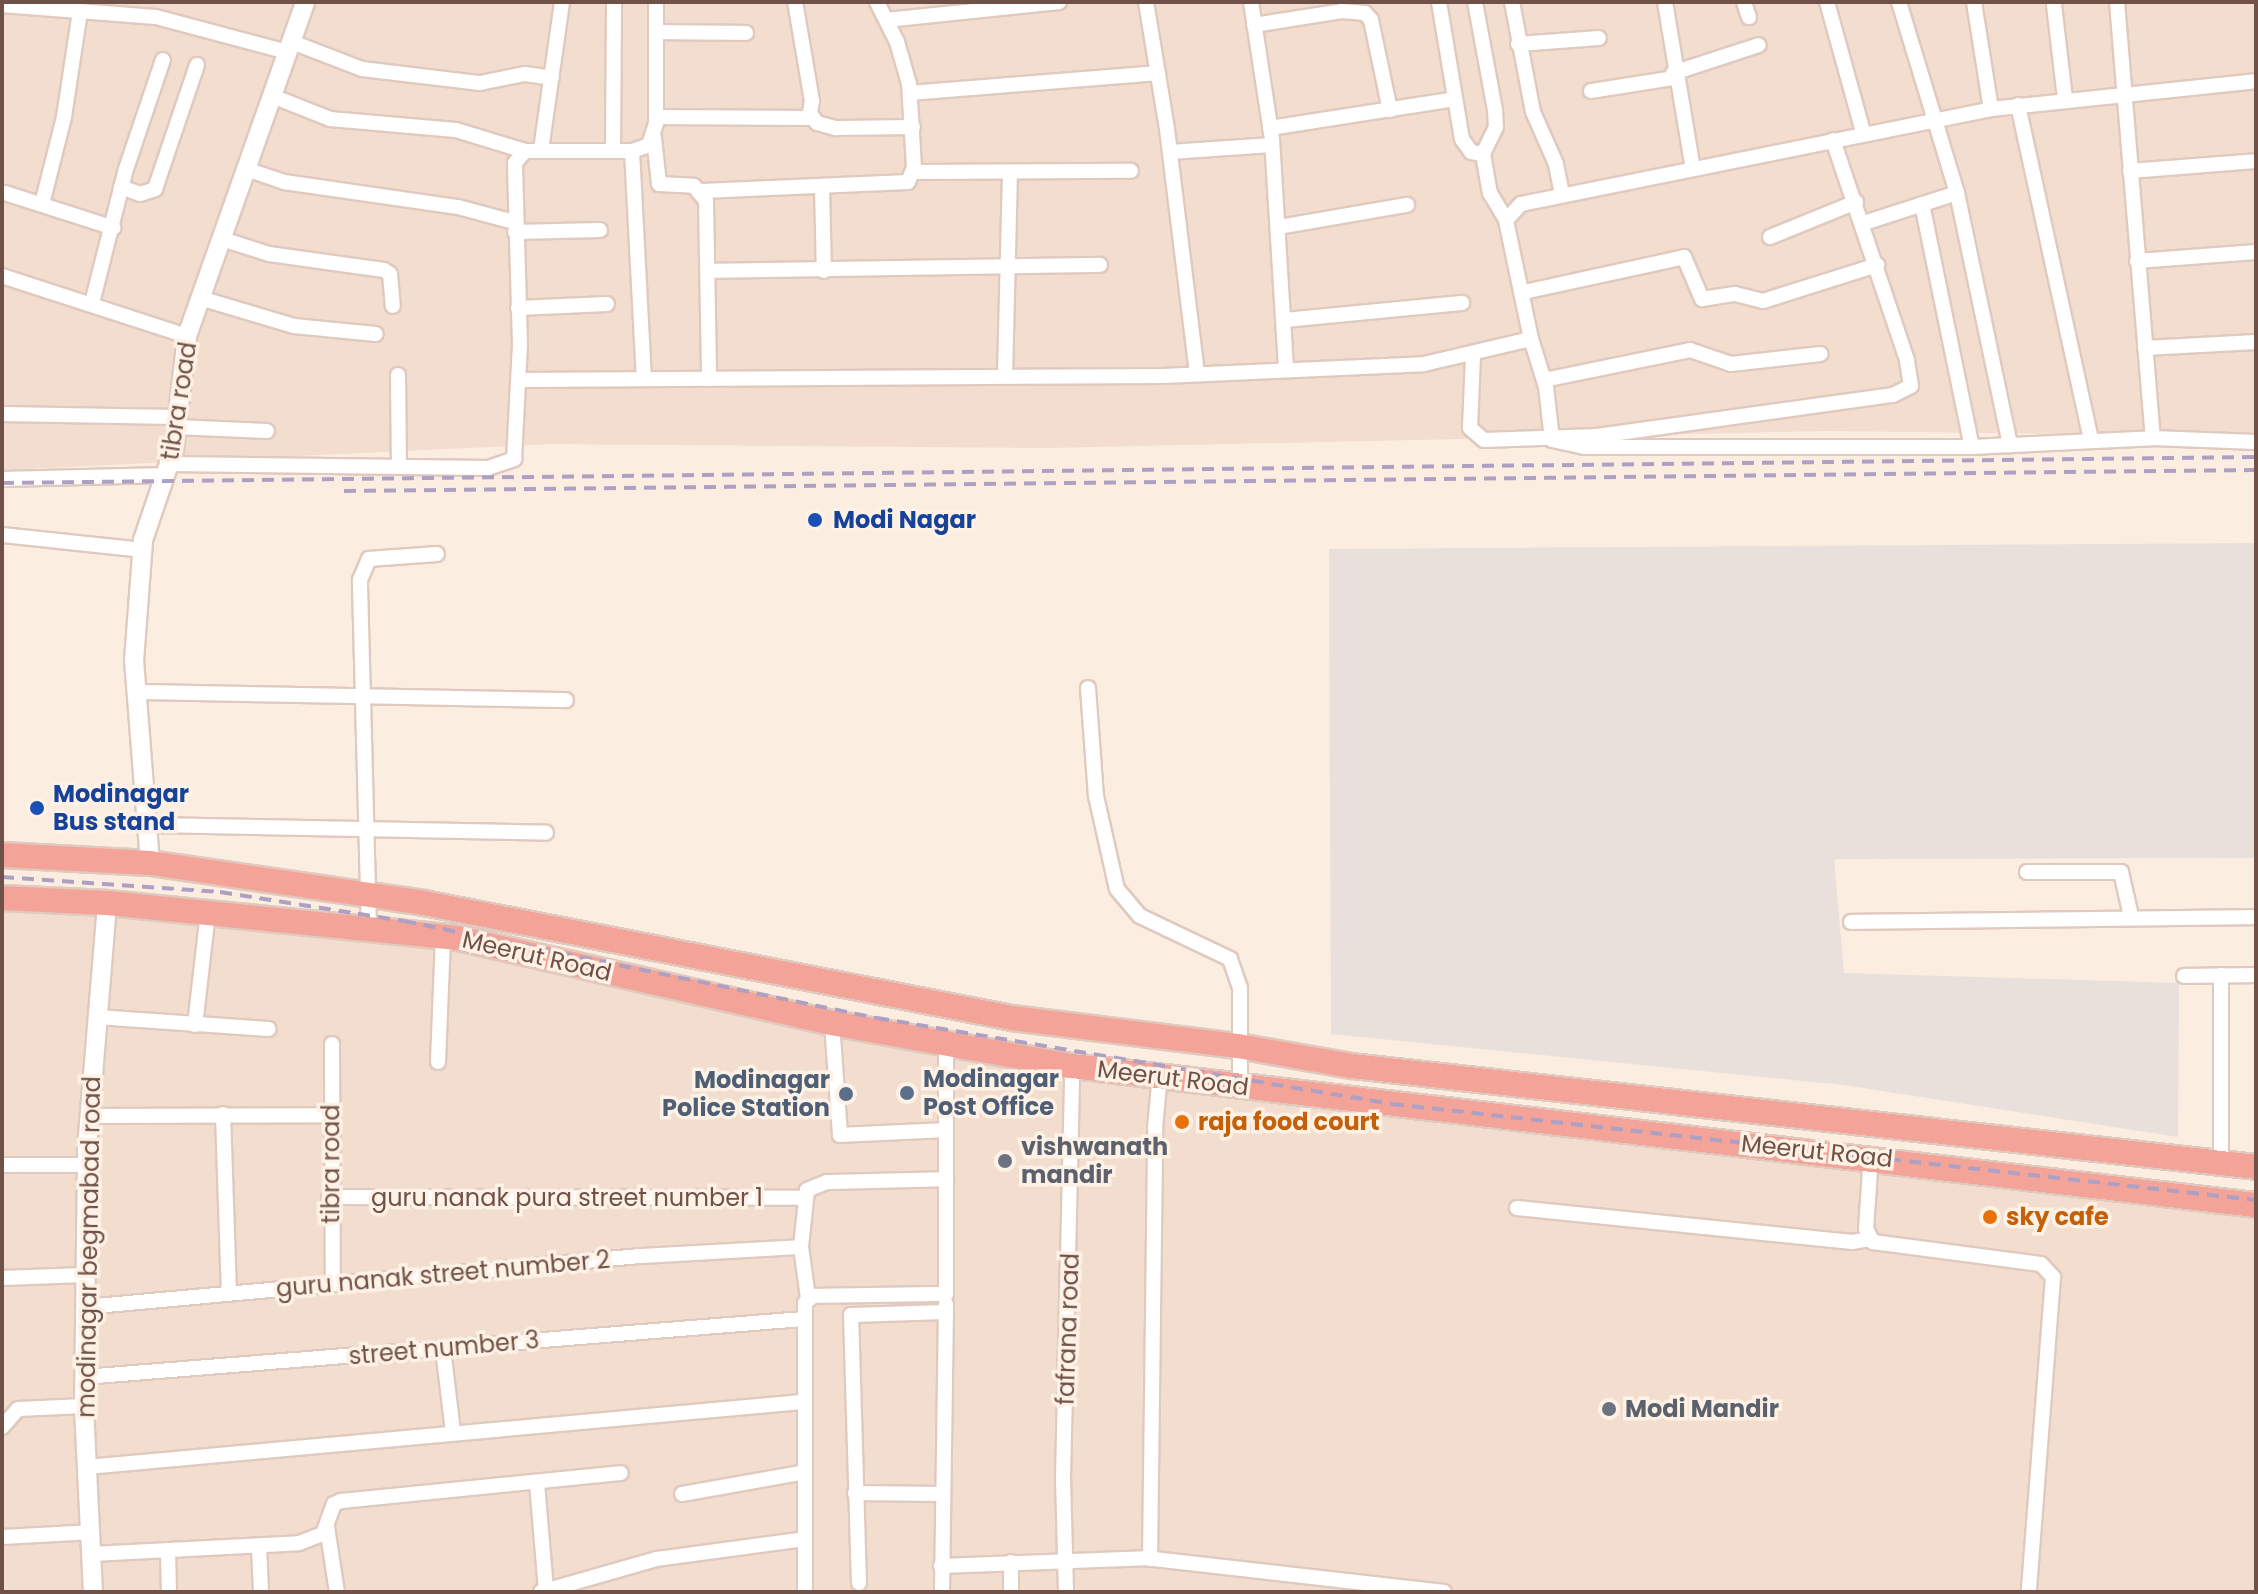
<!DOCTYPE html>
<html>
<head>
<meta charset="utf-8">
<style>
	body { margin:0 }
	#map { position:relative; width:2258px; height:1594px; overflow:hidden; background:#fbede0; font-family:Poppins,sans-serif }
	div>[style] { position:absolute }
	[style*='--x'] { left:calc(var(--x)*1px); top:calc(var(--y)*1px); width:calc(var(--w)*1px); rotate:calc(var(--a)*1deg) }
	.residential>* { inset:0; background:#f2ddcf }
	.industrial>* { inset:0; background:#e9e0db }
	.roads { filter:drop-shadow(2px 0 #e0cabf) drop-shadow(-2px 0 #e0cabf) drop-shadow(0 2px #e0cabf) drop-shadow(0 -2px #e0cabf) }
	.street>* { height:14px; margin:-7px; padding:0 7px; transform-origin:7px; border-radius:7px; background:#fff }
	.secondary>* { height:18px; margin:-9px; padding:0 9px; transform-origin:9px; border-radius:9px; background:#fff }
	.highway>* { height:24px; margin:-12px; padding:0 12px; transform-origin:12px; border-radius:12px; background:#f4a398 }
	.rail>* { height:4px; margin-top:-2px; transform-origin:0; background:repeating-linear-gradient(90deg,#aea0c3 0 12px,transparent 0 20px) }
	.dots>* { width:22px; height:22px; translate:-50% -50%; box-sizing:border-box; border:4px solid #fef1e5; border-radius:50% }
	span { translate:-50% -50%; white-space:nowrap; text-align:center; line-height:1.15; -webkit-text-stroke:7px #fef1e5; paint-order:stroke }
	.street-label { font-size:24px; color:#705148 }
	.transit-label { font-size:24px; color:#164399; font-weight:700 }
	.left { translate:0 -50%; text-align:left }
	.service-label { font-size:24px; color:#4e5e75; font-weight:700 }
	.right { translate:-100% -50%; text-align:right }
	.food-label { font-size:24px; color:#c56008; font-weight:700 }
	.worship-label { font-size:24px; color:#5b616d; font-weight:700 }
	.frame { position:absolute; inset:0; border:4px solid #705148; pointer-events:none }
</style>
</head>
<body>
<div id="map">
	<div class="residential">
		<div style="clip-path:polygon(2px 2px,2256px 2px,2256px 436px,1828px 431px,1047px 448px,550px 444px,2px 470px)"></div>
		<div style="clip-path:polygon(2px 910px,382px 927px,835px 1027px,2256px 1206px,2256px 1592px,2px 1592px)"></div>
	</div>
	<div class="industrial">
		<div style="clip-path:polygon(2256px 543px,2256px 858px,1834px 859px,1844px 973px,2179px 983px,2178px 1137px,1844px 1085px,1331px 1034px,1329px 549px)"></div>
	</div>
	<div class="roads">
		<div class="street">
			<div style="--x:1146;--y:2;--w:129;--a:80.6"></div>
			<div style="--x:1167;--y:129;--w:247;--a:83"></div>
			<div style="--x:1251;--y:2;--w:139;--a:81.3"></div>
			<div style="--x:1272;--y:139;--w:231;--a:86.5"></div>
			<div style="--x:1439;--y:2;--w:139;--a:80.5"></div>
			<div style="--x:1462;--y:139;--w:16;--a:55"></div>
			<div style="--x:1471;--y:152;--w:12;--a:9"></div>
			<div style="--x:1475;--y:2;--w:110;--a:79.5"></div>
			<div style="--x:1495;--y:110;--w:17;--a:87"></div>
			<div style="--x:1496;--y:127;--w:30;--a:116"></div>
			<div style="--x:1483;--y:154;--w:40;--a:80"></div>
			<div style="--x:1490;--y:193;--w:31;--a:59"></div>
			<div style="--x:1512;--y:2;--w:112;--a:79.2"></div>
			<div style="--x:1533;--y:112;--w:57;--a:66.1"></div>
			<div style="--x:1556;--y:164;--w:31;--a:79"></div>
			<div style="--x:1665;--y:2;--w:169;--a:80.5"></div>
			<div style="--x:1744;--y:2;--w:16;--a:72"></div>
			<div style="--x:1827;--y:2;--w:135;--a:74.5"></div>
			<div style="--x:1899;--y:2;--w:200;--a:73.1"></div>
			<div style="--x:1957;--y:193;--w:258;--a:78.1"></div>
			<div style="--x:1974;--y:2;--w:108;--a:81"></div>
			<div style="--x:2117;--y:2;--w:437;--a:85.3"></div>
			<div style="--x:2;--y:5;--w:154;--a:4.5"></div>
			<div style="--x:156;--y:17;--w:137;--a:14.9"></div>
			<div style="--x:2054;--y:5;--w:95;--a:83.3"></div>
			<div style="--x:886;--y:20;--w:174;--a:-5.9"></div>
			<div style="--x:1254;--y:25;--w:89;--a:-9"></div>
			<div style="--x:1342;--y:11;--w:23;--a:5"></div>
			<div style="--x:1365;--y:13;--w:9;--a:49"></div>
			<div style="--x:1371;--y:20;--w:92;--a:78.1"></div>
			<div style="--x:657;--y:32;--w:89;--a:0.6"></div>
			<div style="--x:292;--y:42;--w:75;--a:21.1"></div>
			<div style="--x:362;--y:69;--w:119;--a:6.8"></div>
			<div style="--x:480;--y:83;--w:46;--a:-11.3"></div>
			<div style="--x:525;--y:74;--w:27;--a:8"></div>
			<div style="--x:1518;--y:44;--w:81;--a:-4.2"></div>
			<div style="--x:1673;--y:73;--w:90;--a:-18"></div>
			<div style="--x:1591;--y:91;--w:84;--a:-8.9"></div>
			<div style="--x:910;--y:93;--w:249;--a:-4.6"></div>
			<div style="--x:272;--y:96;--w:62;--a:21.6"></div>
			<div style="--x:330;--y:119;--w:126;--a:5"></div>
			<div style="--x:456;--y:130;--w:72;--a:16.9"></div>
			<div style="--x:2018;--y:105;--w:344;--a:77.7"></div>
			<div style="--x:811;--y:115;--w:10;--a:53"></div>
			<div style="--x:817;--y:123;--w:20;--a:15"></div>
			<div style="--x:836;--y:128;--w:77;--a:-0.7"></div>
			<div style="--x:656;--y:117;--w:153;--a:0.4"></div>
			<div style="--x:809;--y:118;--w:17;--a:-80"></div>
			<div style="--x:812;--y:101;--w:100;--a:-99.7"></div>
			<div style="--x:1270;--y:128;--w:187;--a:-8.9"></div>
			<div style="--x:654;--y:138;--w:46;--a:83.8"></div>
			<div style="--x:659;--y:184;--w:35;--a:3"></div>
			<div style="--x:694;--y:186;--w:19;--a:51"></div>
			<div style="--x:706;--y:201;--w:178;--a:89"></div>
			<div style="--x:541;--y:150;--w:149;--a:-81.9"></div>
			<div style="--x:613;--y:151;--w:149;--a:-89.6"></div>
			<div style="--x:632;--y:151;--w:227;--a:87"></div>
			<div style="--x:1170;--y:152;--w:102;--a:-3.9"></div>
			<div style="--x:246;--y:169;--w:40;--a:18.9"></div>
			<div style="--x:284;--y:182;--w:176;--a:8.2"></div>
			<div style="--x:458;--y:207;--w:58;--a:15"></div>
			<div style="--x:2130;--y:171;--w:126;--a:-4.5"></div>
			<div style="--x:913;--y:172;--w:218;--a:-0.3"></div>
			<div style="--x:822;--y:186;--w:85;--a:88.7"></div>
			<div style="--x:121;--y:187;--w:20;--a:20"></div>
			<div style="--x:140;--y:194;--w:16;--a:-18"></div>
			<div style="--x:155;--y:189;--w:131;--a:-71.3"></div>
			<div style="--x:702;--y:191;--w:206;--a:-2.5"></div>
			<div style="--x:908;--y:182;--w:16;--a:-68"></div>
			<div style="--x:914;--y:167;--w:83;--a:-93.4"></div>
			<div style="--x:909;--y:84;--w:44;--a:-105.9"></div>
			<div style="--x:897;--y:42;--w:45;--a:-116.6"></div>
			<div style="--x:5;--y:193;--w:114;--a:17.8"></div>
			<div style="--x:42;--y:204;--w:90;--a:-75.8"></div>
			<div style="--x:64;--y:117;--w:107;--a:-81.4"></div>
			<div style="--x:1922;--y:204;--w:248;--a:78.4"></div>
			<div style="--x:1864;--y:223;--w:98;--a:-17.9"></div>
			<div style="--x:1279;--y:227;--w:130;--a:-9.8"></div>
			<div style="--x:515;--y:232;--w:85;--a:-1.3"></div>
			<div style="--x:1770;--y:237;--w:93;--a:-22.1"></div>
			<div style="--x:222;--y:239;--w:49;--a:17.7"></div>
			<div style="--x:269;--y:254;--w:116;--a:7.9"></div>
			<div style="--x:384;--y:270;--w:7;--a:34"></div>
			<div style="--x:390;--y:274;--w:32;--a:85"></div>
			<div style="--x:2137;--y:261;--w:119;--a:-4.3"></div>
			<div style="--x:708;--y:271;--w:392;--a:-0.9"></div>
			<div style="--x:2;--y:276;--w:194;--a:18"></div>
			<div style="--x:1524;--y:292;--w:164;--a:-12.3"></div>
			<div style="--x:1684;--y:257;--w:46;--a:66.8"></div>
			<div style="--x:1702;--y:299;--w:33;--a:-9"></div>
			<div style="--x:1735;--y:294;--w:29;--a:14"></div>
			<div style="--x:1763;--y:301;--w:120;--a:-17.5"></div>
			<div style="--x:200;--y:298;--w:98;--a:16.6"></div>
			<div style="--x:294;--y:326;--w:82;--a:5.6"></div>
			<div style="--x:92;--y:303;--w:138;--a:-75.8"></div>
			<div style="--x:126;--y:169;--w:115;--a:-71.3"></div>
			<div style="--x:518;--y:308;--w:89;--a:-2.6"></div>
			<div style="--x:1284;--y:320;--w:179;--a:-5.5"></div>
			<div style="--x:1531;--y:339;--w:50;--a:72.6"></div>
			<div style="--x:1546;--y:387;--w:53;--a:83.5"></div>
			<div style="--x:1552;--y:440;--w:33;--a:12"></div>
			<div style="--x:1584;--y:447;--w:388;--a:0"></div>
			<div style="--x:1972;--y:447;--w:181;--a:-2.8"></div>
			<div style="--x:2153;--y:438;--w:103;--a:2.2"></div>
			<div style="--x:2145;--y:348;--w:111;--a:-3.1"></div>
			<div style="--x:1473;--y:356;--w:72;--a:92.4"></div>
			<div style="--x:1470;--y:428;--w:18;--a:41"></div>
			<div style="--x:1484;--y:440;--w:113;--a:-2"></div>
			<div style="--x:1597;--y:436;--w:299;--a:-7.9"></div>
			<div style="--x:1893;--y:395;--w:20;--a:-27"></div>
			<div style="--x:1911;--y:386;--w:26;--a:-99"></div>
			<div style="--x:1907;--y:360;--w:232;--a:-108.6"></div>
			<div style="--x:398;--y:375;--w:92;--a:89.4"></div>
			<div style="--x:1005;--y:376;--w:203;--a:-88.6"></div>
			<div style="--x:519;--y:380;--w:644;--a:-0.36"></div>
			<div style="--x:1163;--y:376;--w:261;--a:-2.6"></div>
			<div style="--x:1424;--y:364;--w:110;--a:-13.2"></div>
			<div style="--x:1531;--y:339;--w:122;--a:-101.9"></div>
			<div style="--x:1506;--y:220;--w:22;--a:-47"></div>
			<div style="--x:1521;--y:204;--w:480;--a:-11.4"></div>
			<div style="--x:1991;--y:109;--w:266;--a:-6"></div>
			<div style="--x:1544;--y:380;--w:149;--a:-11.6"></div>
			<div style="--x:1690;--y:350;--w:43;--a:18.9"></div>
			<div style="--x:1731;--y:364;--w:90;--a:-6.4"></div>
			<div style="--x:2;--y:414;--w:174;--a:1"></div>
			<div style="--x:175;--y:427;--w:92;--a:2.5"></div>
			<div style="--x:170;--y:464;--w:318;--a:0.7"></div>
			<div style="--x:488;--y:468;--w:28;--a:-19"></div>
			<div style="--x:514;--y:459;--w:114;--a:-87"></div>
			<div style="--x:520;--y:345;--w:182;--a:-91.6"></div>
			<div style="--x:515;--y:163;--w:16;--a:-50"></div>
			<div style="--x:525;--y:151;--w:107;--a:0"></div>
			<div style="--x:632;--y:151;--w:18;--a:-19"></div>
			<div style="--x:649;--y:145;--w:23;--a:-72"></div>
			<div style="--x:656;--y:123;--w:121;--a:-90"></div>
			<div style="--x:2;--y:479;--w:165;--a:-1.4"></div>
			<div style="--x:2;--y:535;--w:142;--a:6.1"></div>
			<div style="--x:1088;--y:688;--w:108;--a:85.8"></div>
			<div style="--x:1096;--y:796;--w:95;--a:77.3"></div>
			<div style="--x:1117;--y:889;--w:35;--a:50"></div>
			<div style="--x:1140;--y:916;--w:100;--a:25.5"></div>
			<div style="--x:1230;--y:959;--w:31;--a:71"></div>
			<div style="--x:1240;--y:988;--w:99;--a:90"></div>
			<div style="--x:137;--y:692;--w:429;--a:1.1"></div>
			<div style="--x:147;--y:825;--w:399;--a:1.1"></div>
			<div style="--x:2027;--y:872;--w:94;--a:0"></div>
			<div style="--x:2121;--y:872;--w:45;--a:77.2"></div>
			<div style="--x:1851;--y:922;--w:405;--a:-0.7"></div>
			<div style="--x:369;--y:929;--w:349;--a:-91.5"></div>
			<div style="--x:360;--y:580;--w:23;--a:-67"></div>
			<div style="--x:369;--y:559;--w:68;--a:-4.2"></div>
			<div style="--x:2221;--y:975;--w:188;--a:90"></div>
			<div style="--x:2184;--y:976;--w:72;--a:-0.8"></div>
			<div style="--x:97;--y:1017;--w:172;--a:4"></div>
			<div style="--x:832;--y:1023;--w:112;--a:85.9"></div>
			<div style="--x:840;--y:1135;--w:105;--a:-2.7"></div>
			<div style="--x:195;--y:1025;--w:113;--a:-83.4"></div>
			<div style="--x:332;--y:1044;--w:239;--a:89.8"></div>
			<div style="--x:438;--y:1062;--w:126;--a:-87.7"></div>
			<div style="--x:223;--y:1114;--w:180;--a:88.1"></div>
			<div style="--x:89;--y:1116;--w:242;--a:-0.2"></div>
			<div style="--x:1871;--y:1156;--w:73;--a:93.9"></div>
			<div style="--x:1866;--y:1229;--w:15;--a:62"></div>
			<div style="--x:1873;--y:1242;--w:169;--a:7.5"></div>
			<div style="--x:2041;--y:1264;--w:18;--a:47"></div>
			<div style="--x:2053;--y:1277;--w:316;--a:94.4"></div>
			<div style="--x:2;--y:1165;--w:85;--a:0"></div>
			<div style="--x:329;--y:1197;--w:475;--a:0.1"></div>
			<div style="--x:1517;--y:1208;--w:337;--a:5.8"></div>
			<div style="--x:1852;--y:1242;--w:18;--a:-9"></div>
			<div style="--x:2;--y:1278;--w:83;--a:-2.1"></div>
			<div style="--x:808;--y:1298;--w:51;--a:-97.8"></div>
			<div style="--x:801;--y:1247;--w:57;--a:-84"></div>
			<div style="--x:807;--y:1190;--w:22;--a:-22"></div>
			<div style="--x:827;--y:1182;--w:119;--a:-1.4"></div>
			<div style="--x:85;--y:1307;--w:557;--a:-5.25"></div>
			<div style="--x:640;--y:1256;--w:161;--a:-3.2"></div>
			<div style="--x:443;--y:1349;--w:84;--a:83.1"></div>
			<div style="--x:84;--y:1377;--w:721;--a:-4.61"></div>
			<div style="--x:2;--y:1427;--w:24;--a:-48"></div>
			<div style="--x:18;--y:1409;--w:66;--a:-2.6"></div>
			<div style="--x:87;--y:1467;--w:718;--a:-5.19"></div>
			<div style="--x:537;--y:1483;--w:107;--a:85.2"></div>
			<div style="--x:855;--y:1493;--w:87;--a:0.7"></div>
			<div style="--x:682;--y:1494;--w:125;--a:-10.1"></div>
			<div style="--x:327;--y:1527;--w:66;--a:81.3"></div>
			<div style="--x:2;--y:1537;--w:89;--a:-3.2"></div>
			<div style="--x:259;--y:1546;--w:46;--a:87.5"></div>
			<div style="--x:168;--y:1552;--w:40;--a:88.6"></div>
			<div style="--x:92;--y:1554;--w:207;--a:-3"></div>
			<div style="--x:299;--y:1543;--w:26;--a:-21"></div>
			<div style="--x:323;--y:1534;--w:32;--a:-70"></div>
			<div style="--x:334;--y:1504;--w:8;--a:-23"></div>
			<div style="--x:341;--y:1501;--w:281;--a:-5.7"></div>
			<div style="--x:1150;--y:1559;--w:431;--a:-89.3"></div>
			<div style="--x:1155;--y:1128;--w:53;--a:-84.6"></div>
			<div style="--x:941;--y:1566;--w:204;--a:-2.2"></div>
			<div style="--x:1145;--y:1558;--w:301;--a:6.5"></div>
			<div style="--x:859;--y:1583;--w:268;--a:-91.7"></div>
			<div style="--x:851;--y:1315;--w:95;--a:-1.8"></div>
			<div style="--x:541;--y:1592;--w:121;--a:-15.9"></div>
			<div style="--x:657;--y:1559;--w:149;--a:-7.7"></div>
			<div style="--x:805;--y:1592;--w:289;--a:-90"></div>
			<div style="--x:805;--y:1303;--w:11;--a:-41"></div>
			<div style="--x:813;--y:1296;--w:133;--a:-0.9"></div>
			<div style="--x:946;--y:1294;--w:250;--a:-90"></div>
			<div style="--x:942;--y:1592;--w:288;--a:-89.2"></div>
			<div style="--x:1011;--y:1592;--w:30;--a:-90"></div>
			<div style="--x:1066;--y:1592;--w:114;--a:-91.5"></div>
			<div style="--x:1063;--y:1478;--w:412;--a:-88.7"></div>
		</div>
		<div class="secondary">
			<div style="--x:150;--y:863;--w:203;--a:-94.5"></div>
			<div style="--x:134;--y:661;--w:121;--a:-85.7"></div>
			<div style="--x:143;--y:540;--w:96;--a:-71.2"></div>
			<div style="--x:174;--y:449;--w:114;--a:-83.4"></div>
			<div style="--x:187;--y:336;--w:354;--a:-70.5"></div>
			<div style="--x:93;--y:1592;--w:186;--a:-92.8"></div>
			<div style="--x:84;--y:1406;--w:258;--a:-89.3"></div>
			<div style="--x:87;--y:1148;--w:246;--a:-85.3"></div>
		</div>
		<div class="highway">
			<div style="--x:2;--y:855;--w:148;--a:3.1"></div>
			<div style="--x:150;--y:863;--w:277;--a:8.3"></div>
			<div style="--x:424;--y:903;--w:599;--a:11.07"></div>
			<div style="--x:1012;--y:1018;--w:228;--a:7.1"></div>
			<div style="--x:1238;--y:1046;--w:116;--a:10"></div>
			<div style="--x:1352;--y:1066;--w:910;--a:6.37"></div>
			<div style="--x:2;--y:898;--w:105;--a:2.7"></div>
			<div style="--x:107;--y:903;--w:353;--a:5.7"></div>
			<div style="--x:458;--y:938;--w:384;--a:12.8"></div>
			<div style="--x:832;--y:1023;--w:244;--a:10.2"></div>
			<div style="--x:1072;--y:1066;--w:1192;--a:6.7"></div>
		</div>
	</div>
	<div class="rail">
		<div style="--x:2;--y:483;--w:2254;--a:-0.66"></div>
		<div style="--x:344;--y:491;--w:1912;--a:-0.63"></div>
		<div style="--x:2;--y:877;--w:219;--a:3.9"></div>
		<div style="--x:220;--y:892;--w:186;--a:9"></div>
		<div style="--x:404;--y:921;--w:483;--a:11.6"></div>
		<div style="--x:877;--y:1018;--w:522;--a:9.48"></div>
		<div style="--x:1392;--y:1104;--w:869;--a:6.34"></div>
	</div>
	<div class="dots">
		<div style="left:815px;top:520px;background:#1a4fb4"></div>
		<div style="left:37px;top:808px;background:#1a4fb4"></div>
		<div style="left:907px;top:1093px;background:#5c6f8a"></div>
		<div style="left:846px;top:1094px;background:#5c6f8a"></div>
		<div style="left:1182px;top:1122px;background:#e8710a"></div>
		<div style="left:1005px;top:1161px;background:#6b7280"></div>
		<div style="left:1990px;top:1217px;background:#e8710a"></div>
		<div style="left:1609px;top:1409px;background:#6b7280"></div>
	</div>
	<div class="street-label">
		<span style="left:179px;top:401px;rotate:-81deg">tibra road</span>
		<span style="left:537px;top:956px;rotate:13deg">Meerut Road</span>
		<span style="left:1173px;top:1078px;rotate:7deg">Meerut Road</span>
		<span style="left:1817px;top:1151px;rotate:6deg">Meerut Road</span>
		<span style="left:331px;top:1164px;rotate:-90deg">tibra road</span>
		<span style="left:567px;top:1198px">guru nanak pura street number 1</span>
		<span style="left:89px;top:1247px;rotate:-89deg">modinagar begmabad road</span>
		<span style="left:443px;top:1274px;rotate:-5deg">guru nanak street number 2</span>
		<span style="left:1068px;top:1329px;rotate:-88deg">fafrana road</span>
		<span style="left:444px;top:1348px;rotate:-5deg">street number 3</span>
	</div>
	<div class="transit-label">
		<span class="left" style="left:833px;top:520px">Modi Nagar</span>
		<span class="left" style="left:53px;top:808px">Modinagar<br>Bus stand</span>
	</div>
	<div class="service-label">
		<span class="left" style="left:923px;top:1093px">Modinagar<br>Post Office</span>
		<span class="right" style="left:830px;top:1094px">Modinagar<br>Police Station</span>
	</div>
	<div class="food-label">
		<span class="left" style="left:1198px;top:1122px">raja food court</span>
		<span class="left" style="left:2006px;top:1217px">sky cafe</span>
	</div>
	<div class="worship-label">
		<span class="left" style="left:1021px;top:1161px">vishwanath<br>mandir</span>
		<span class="left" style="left:1625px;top:1409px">Modi Mandir</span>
	</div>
	<div class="frame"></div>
</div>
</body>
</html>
